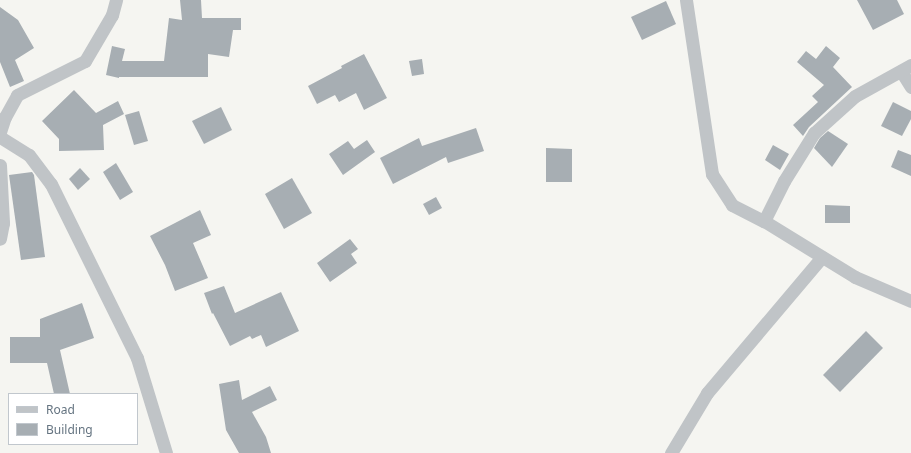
<!DOCTYPE html>
<html>
<head>
<meta charset="utf-8">
<style>
	body { margin:0 }
	#map { position:relative; width:911px; height:453px; overflow:hidden; background:#f5f5f1; font-family:"Noto Sans",sans-serif }
	div>[style] { position:absolute }
	[style*='--x'] { left:calc(var(--x)*1px); top:calc(var(--y)*1px); width:calc(var(--w)*1px); rotate:calc(var(--a)*1deg) }
	.building>* { inset:0; background:#a7aeb3 }
	.street>* { height:13px; margin:-6.5px; padding:0 6.5px; transform-origin:6.5px; border-radius:6.5px; background:#c0c4c7 }
	span { translate:-50% -50%; white-space:nowrap; text-align:center; line-height:1.15; -webkit-text-stroke:4px #fff; paint-order:stroke }
	.legend { position:absolute; left:8px; top:393px; width:130px; height:52px; box-sizing:border-box; background:#fff; border:1px solid #c1c7cd; margin:0; padding:5px 7px; list-style:none; font-size:12px; color:#657481 }
	.legend li { display:flex; align-items:center; gap:8px; height:20px }
	.legend b { width:20px; border:1px solid #c1c7cd }
</style>
</head>
<body>
<div id="map">
	<div class="building">
		<div style="clip-path:polygon(180px 0,201px 0,202px 18px,241px 18px,241px 30px,233px 30px,229px 57px,208px 54px,208px 77px,119px 77px,119px 78px,106px 75px,112px 46px,125px 49px,122px 61px,164px 61px,169px 18px,182px 20px)"></div>
		<div style="clip-path:polygon(857px 0,897px 0,904px 14px,873px 30px)"></div>
		<div style="clip-path:polygon(666px 1px,676px 24px,642px 40px,631px 17px)"></div>
		<div style="clip-path:polygon(0 7px,18px 20px,34px 48px,15px 60px,24px 81px,10px 87px,0 62px)"></div>
		<div style="clip-path:polygon(826px 46px,840px 58px,833px 67px,852px 87px,809px 127px,803px 136px,793px 125px,818px 102px,812px 96px,824px 85px,797px 62px,806px 51px,816px 59px)"></div>
		<div style="clip-path:polygon(364px 54px,387px 98px,364px 110px,356px 93px,339px 102px,335px 95px,317px 104px,308px 86px,342px 68px,341px 66px)"></div>
		<div style="clip-path:polygon(422px 59px,424px 74px,412px 76px,409px 61px)"></div>
		<div style="clip-path:polygon(74px 90px,96px 113px,118px 101px,124px 114px,103px 125px,104px 150px,59px 151px,59px 139px,42px 121px)"></div>
		<div style="clip-path:polygon(893px 102px,911px 111px,911px 119px,902px 136px,881px 126px)"></div>
		<div style="clip-path:polygon(221px 107px,232px 130px,204px 144px,192px 121px)"></div>
		<div style="clip-path:polygon(139px 111px,148px 141px,134px 145px,125px 115px)"></div>
		<div style="clip-path:polygon(476px 128px,484px 151px,448px 163px,446px 157px,393px 184px,380px 158px,419px 138px,422px 146px)"></div>
		<div style="clip-path:polygon(828px 131px,848px 144px,832px 167px,814px 148px,820px 138px)"></div>
		<div style="clip-path:polygon(367px 140px,375px 152px,343px 175px,329px 154px,348px 141px,354px 149px)"></div>
		<div style="clip-path:polygon(773px 145px,789px 154px,780px 170px,765px 160px)"></div>
		<div style="clip-path:polygon(546px 148px,572px 149px,572px 182px,546px 182px)"></div>
		<div style="clip-path:polygon(898px 150px,911px 155px,911px 176px,891px 167px)"></div>
		<div style="clip-path:polygon(116px 163px,133px 192px,120px 200px,103px 172px)"></div>
		<div style="clip-path:polygon(80px 168px,90px 179px,78px 190px,69px 179px)"></div>
		<div style="clip-path:polygon(32px 172px,34px 175px,45px 257px,21px 260px,9px 175px)"></div>
		<div style="clip-path:polygon(292px 178px,312px 213px,284px 229px,265px 194px)"></div>
		<div style="clip-path:polygon(436px 197px,442px 208px,429px 215px,423px 204px)"></div>
		<div style="clip-path:polygon(825px 205px,850px 206px,850px 223px,825px 223px)"></div>
		<div style="clip-path:polygon(200px 210px,211px 235px,193px 243px,208px 278px,175px 291px,165px 265px,150px 236px)"></div>
		<div style="clip-path:polygon(350px 239px,358px 249px,351px 254px,357px 263px,330px 282px,317px 263px)"></div>
		<div style="clip-path:polygon(224px 286px,235px 313px,281px 292px,299px 331px,266px 347px,261px 335px,252px 339px,250px 336px,230px 346px,213px 313px,212px 314px,204px 293px)"></div>
		<div style="clip-path:polygon(82px 303px,94px 338px,60px 350px,70px 394px,54px 394px,47px 363px,10px 363px,10px 337px,40px 337px,40px 319px)"></div>
		<div style="clip-path:polygon(866px 331px,883px 348px,840px 392px,823px 375px)"></div>
		<div style="clip-path:polygon(239px 380px,242px 400px,270px 386px,277px 400px,252px 412px,266px 437px,271px 453px,239px 453px,226px 430px,219px 384px)"></div>
	</div>
	<div class="street">
		<div style="--x:686;--y:0;--w:176;--a:81.5"></div>
		<div style="--x:712;--y:174;--w:37;--a:57"></div>
		<div style="--x:732;--y:205;--w:36;--a:27"></div>
		<div style="--x:764;--y:221;--w:107;--a:31.6"></div>
		<div style="--x:855;--y:277;--w:61;--a:23.2"></div>
		<div style="--x:901;--y:71;--w:19;--a:58"></div>
		<div style="--x:0;--y:132;--w:16;--a:-72"></div>
		<div style="--x:5;--y:117;--w:25;--a:-61"></div>
		<div style="--x:17;--y:95;--w:76;--a:-26.6"></div>
		<div style="--x:85;--y:61;--w:53;--a:-59.6"></div>
		<div style="--x:112;--y:15;--w:16;--a:-75"></div>
		<div style="--x:0;--y:137;--w:34;--a:32"></div>
		<div style="--x:29;--y:155;--w:36;--a:53"></div>
		<div style="--x:51;--y:184;--w:194;--a:63.7"></div>
		<div style="--x:137;--y:358;--w:99;--a:73"></div>
		<div style="--x:0;--y:165;--w:58;--a:87"></div>
		<div style="--x:3;--y:223;--w:16;--a:101"></div>
		<div style="--x:764;--y:221;--w:45;--a:-63.4"></div>
		<div style="--x:784;--y:181;--w:57;--a:-58"></div>
		<div style="--x:814;--y:133;--w:55;--a:-42.1"></div>
		<div style="--x:855;--y:96;--w:64;--a:-29"></div>
		<div style="--x:671;--y:453;--w:70;--a:-59"></div>
		<div style="--x:707;--y:393;--w:178;--a:-49.8"></div>
	</div>
	<ul class="legend">
	<li><b style="height:5px;background:#c0c4c7"></b>Road</li>
	<li><b style="height:11px;background:#a7aeb3"></b>Building</li>
	</ul>
</div>
</body>
</html>
